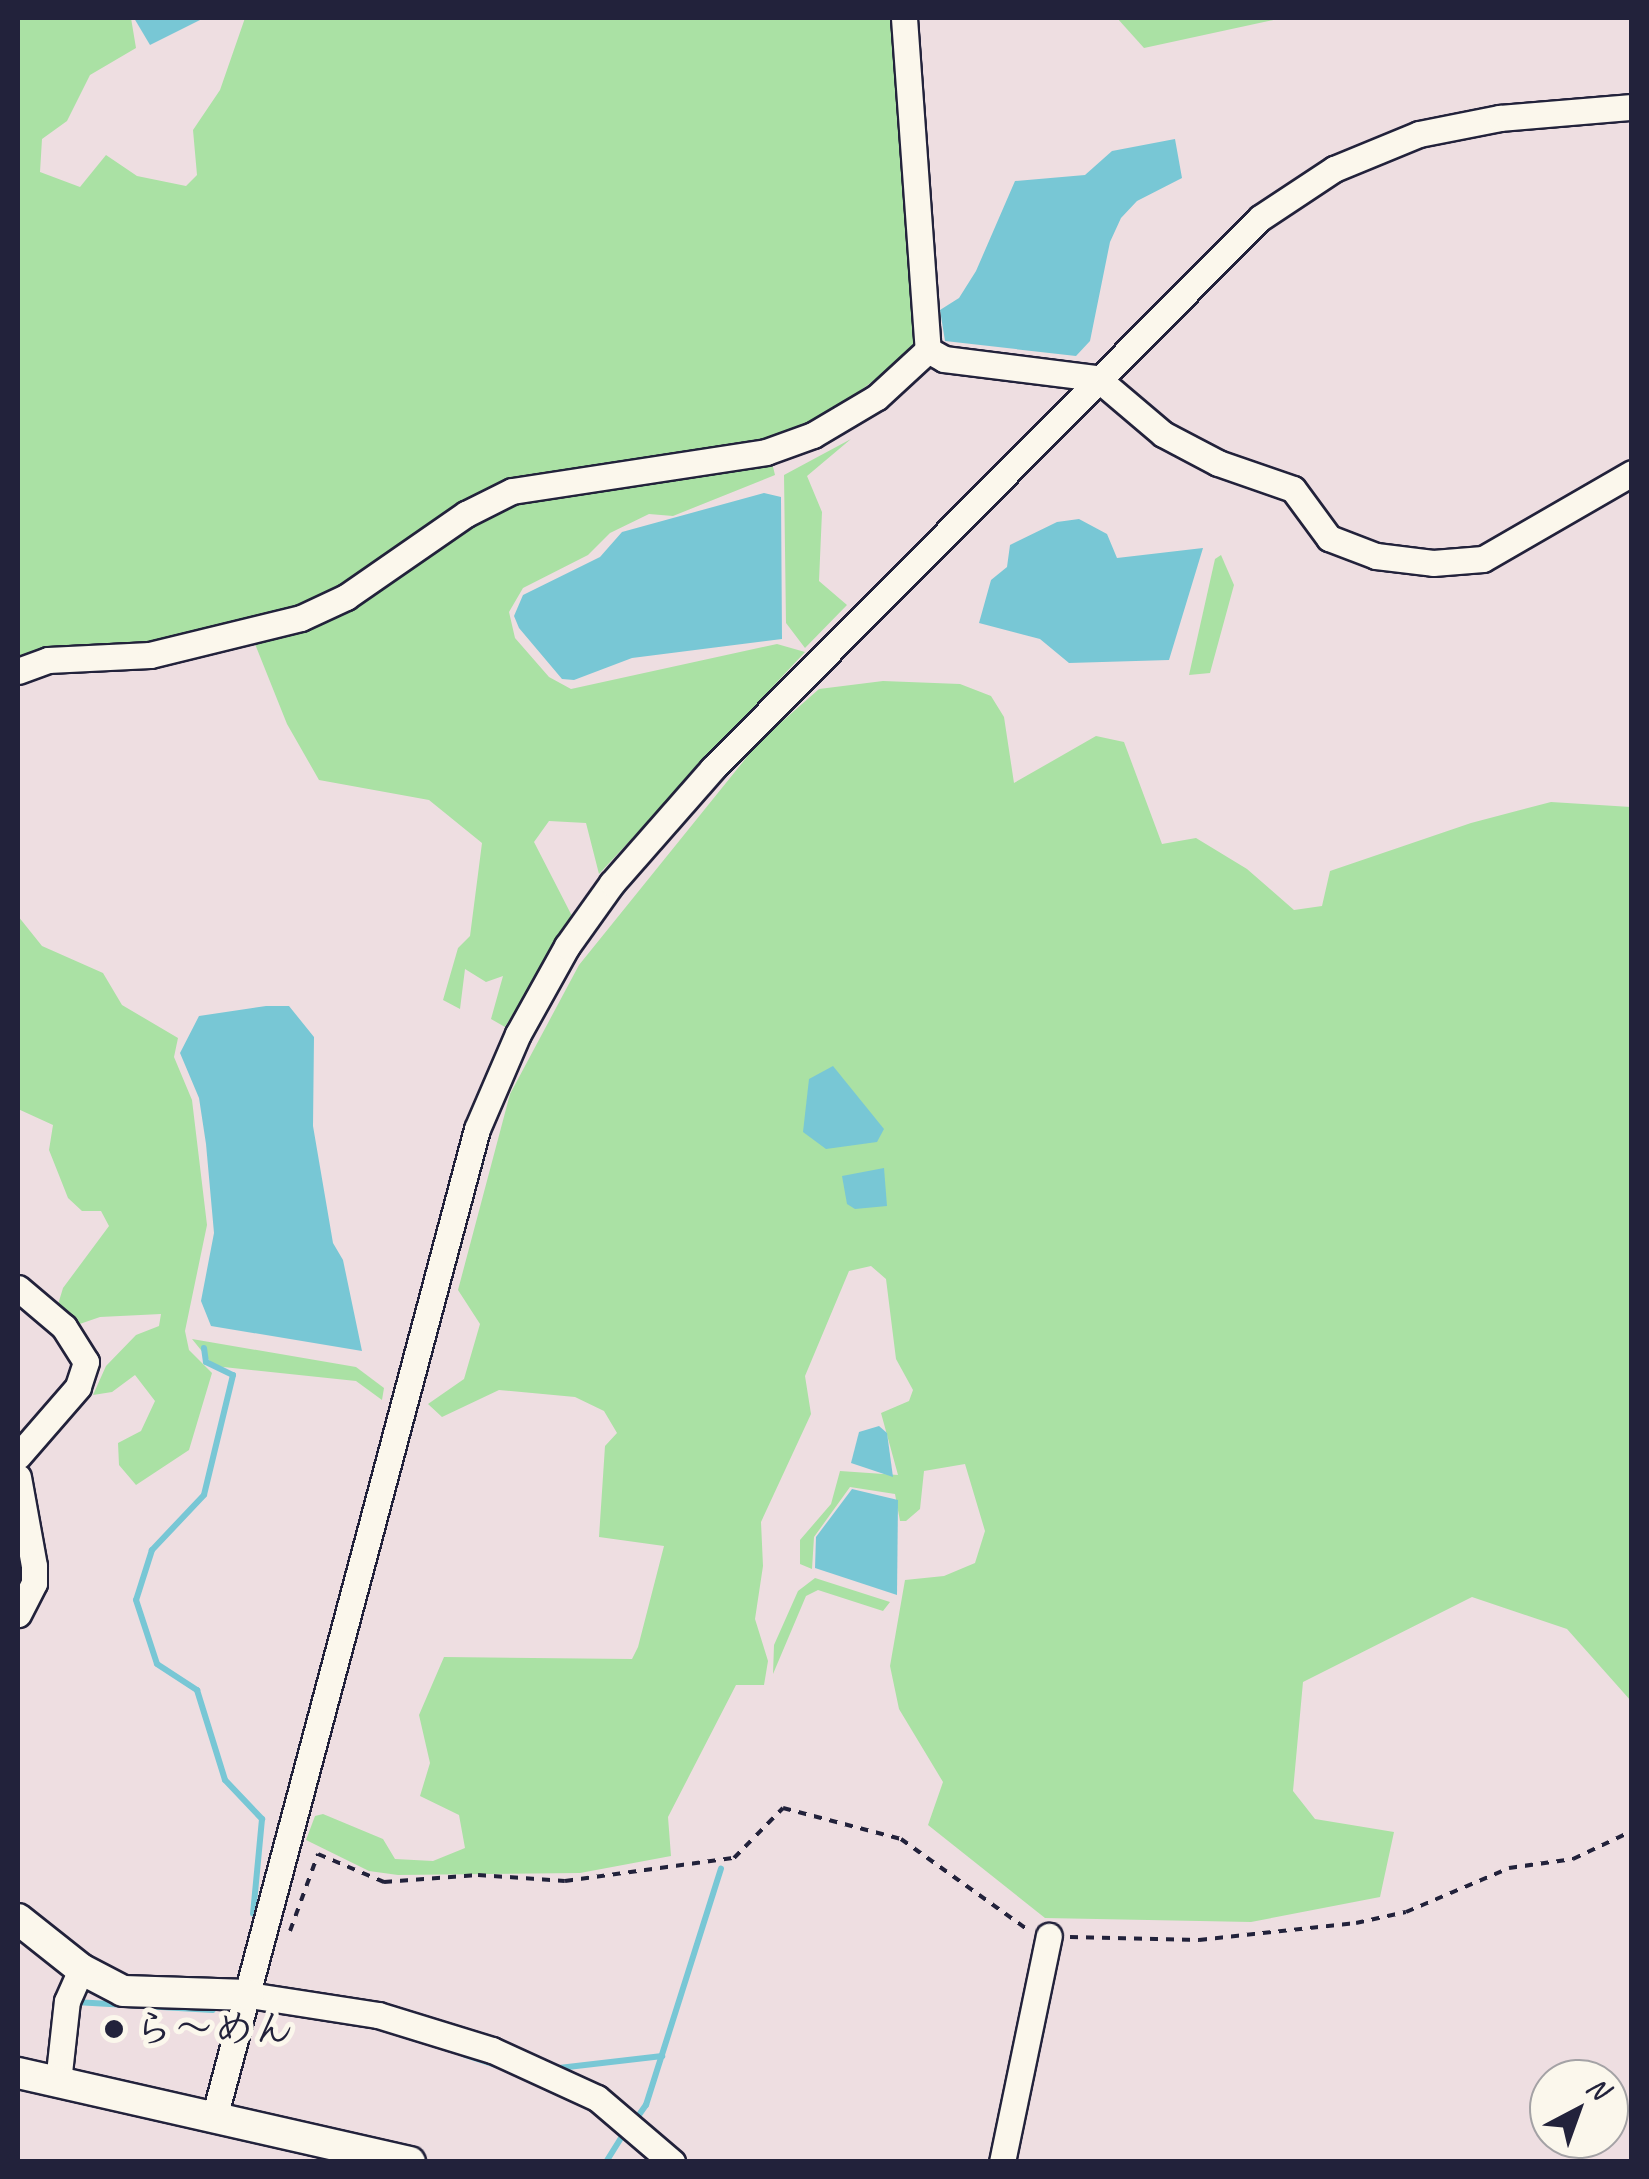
<!DOCTYPE html>
<html>
<head>
<meta charset="utf-8">
<style>
	body { margin:0 }
	#map { position:relative; width:1649px; height:2179px; overflow:hidden; background:#eedee1; font-family:Caveat,"Klee One",sans-serif }
	div>[style] { position:absolute }
	[style*='--x'] { left:calc(var(--x)*1px); top:calc(var(--y)*1px); width:calc(var(--w)*1px); rotate:calc(var(--a)*1deg) }
	.green>* { inset:0; background:#aae1a4 }
	.water>* { inset:0; background:#78c7d5 }
	.stream>* { height:6px; margin:-3px; padding:0 3px; transform-origin:3px; border-radius:3px; background:#78c7d5 }
	.path>* { height:4px; margin-top:-2px; transform-origin:0; background:repeating-linear-gradient(90deg,#22223b 0 8px,transparent 0 16px) }
	.roads { filter:drop-shadow(2px 0 #22223b) drop-shadow(-2px 0 #22223b) drop-shadow(0 2px #22223b) drop-shadow(0 -2px #22223b) }
	.minor>* { height:25px; margin:-12.5px; padding:0 12.5px; transform-origin:12.5px; border-radius:12.5px; background:#fbf7ec }
	.major>* { height:30px; margin:-15px; padding:0 15px; transform-origin:15px; border-radius:15px; background:#fbf7ec }
	.dots>* { width:28px; height:28px; translate:-50% -50%; box-sizing:border-box; border:5px solid #fbf7ec; border-radius:50% }
	span { translate:-50% -50%; white-space:nowrap; text-align:center; line-height:1.15; -webkit-text-stroke:10px #fbf7ec; paint-order:stroke }
	.poi-label { font-size:40px; color:#22223b; font-weight:700 }
	.left { translate:0 -50%; text-align:left }
	.frame { position:absolute; inset:0; border:20px solid #22223b; pointer-events:none }
	.north { position:absolute; left:1529px; top:2059px; width:100px; height:100px; box-sizing:border-box; background:#fbf7ec; border:2px solid #a4a2a5; border-radius:50%; rotate:41deg; font-size:28px; font-weight:700; line-height:40px; text-align:center; color:#22223b }
	.north::after { content:''; display:block; margin:auto; width:35px; height:45px; background:#22223b; clip-path:polygon(50% 0,100% 100%,50% 72%,0 100%) }
</style>
</head>
<body>
<div id="map">
	<div class="green">
		<div style="clip-path:polygon(18px 18px,131px 18px,136px 48px,90px 75px,67px 121px,42px 139px,40px 172px,80px 187px,106px 155px,137px 176px,186px 186px,197px 175px,193px 130px,220px 90px,245px 18px,892px 18px,917px 347px,813px 427px,767px 442px,775px 475px,673px 516px,649px 514px,610px 533px,588px 555px,523px 588px,509px 612px,515px 638px,549px 677px,571px 689px,777px 644px,805px 652px,599px 874px,586px 823px,549px 821px,534px 842px,572px 916px,505px 1027px,491px 1019px,503px 976px,486px 982px,465px 969px,460px 1009px,443px 1000px,458px 948px,470px 936px,482px 843px,429px 800px,319px 780px,287px 724px,247px 624px,147px 648px,18px 662px)"></div>
		<div style="clip-path:polygon(1117px 18px,1283px 18px,1144px 48px)"></div>
		<div style="clip-path:polygon(851px 439px,807px 476px,822px 512px,819px 581px,847px 605px,805px 648px,786px 623px,784px 475px)"></div>
		<div style="clip-path:polygon(1221px 555px,1234px 585px,1210px 673px,1189px 675px,1215px 559px)"></div>
		<div style="clip-path:polygon(883px 681px,960px 684px,991px 696px,1004px 717px,1014px 783px,1096px 736px,1124px 742px,1162px 844px,1196px 838px,1247px 869px,1294px 910px,1322px 906px,1330px 871px,1471px 823px,1551px 802px,1631px 807px,1631px 1701px,1567px 1629px,1472px 1597px,1303px 1682px,1293px 1791px,1315px 1819px,1394px 1832px,1380px 1897px,1251px 1922px,1045px 1918px,928px 1825px,943px 1782px,899px 1709px,890px 1666px,905px 1580px,944px 1576px,975px 1563px,985px 1531px,965px 1464px,924px 1471px,920px 1509px,906px 1521px,900px 1521px,895px 1494px,850px 1487px,814px 1537px,812px 1569px,800px 1564px,800px 1540px,831px 1504px,840px 1471px,898px 1475px,881px 1413px,909px 1401px,913px 1390px,896px 1359px,886px 1279px,871px 1266px,849px 1271px,805px 1376px,811px 1414px,761px 1522px,763px 1566px,755px 1619px,768px 1661px,764px 1685px,736px 1685px,668px 1817px,671px 1856px,580px 1873px,398px 1875px,369px 1871px,306px 1840px,315px 1816px,323px 1814px,383px 1839px,395px 1859px,433px 1861px,465px 1848px,459px 1815px,420px 1796px,430px 1763px,419px 1715px,444px 1657px,632px 1659px,638px 1647px,664px 1546px,599px 1537px,605px 1446px,617px 1433px,604px 1411px,575px 1397px,499px 1390px,442px 1417px,428px 1404px,464px 1379px,480px 1324px,458px 1290px,510px 1094px,579px 965px,759px 742px,819px 689px)"></div>
		<div style="clip-path:polygon(18px 916px,42px 946px,103px 973px,122px 1005px,178px 1038px,174px 1057px,192px 1100px,207px 1225px,185px 1331px,189px 1350px,212px 1373px,189px 1450px,136px 1485px,119px 1465px,118px 1443px,141px 1431px,155px 1401px,135px 1375px,112px 1392px,93px 1395px,106px 1366px,136px 1335px,159px 1326px,161px 1314px,100px 1317px,71px 1327px,56px 1311px,63px 1288px,109px 1226px,101px 1211px,82px 1211px,68px 1198px,49px 1150px,53px 1125px,18px 1109px)"></div>
		<div style="clip-path:polygon(192px 1339px,356px 1367px,384px 1388px,382px 1400px,356px 1381px,214px 1366px)"></div>
		<div style="clip-path:polygon(815px 1578px,890px 1602px,883px 1611px,818px 1590px,806px 1596px,773px 1674px,774px 1645px,798px 1591px)"></div>
	</div>
	<div class="water">
		<div style="clip-path:polygon(134px 18px,204px 18px,150px 45px)"></div>
		<div style="clip-path:polygon(1175px 139px,1182px 178px,1137px 201px,1121px 218px,1110px 242px,1090px 341px,1076px 356px,945px 341px,940px 310px,959px 298px,976px 271px,1015px 181px,1085px 175px,1112px 151px)"></div>
		<div style="clip-path:polygon(764px 493px,781px 497px,782px 639px,632px 658px,574px 680px,562px 679px,519px 628px,514px 616px,523px 595px,600px 557px,622px 532px)"></div>
		<div style="clip-path:polygon(1079px 519px,1107px 534px,1117px 558px,1203px 548px,1169px 660px,1069px 663px,1040px 639px,979px 623px,991px 580px,1007px 567px,1010px 545px,1057px 522px)"></div>
		<div style="clip-path:polygon(266px 1006px,289px 1006px,314px 1037px,313px 1126px,333px 1243px,343px 1260px,362px 1351px,211px 1326px,201px 1301px,214px 1233px,206px 1144px,199px 1098px,180px 1053px,199px 1016px)"></div>
		<div style="clip-path:polygon(833px 1066px,884px 1129px,877px 1142px,826px 1149px,803px 1132px,809px 1079px)"></div>
		<div style="clip-path:polygon(884px 1168px,887px 1206px,855px 1209px,847px 1204px,842px 1176px)"></div>
		<div style="clip-path:polygon(879px 1426px,887px 1433px,893px 1477px,851px 1463px,859px 1432px)"></div>
		<div style="clip-path:polygon(852px 1489px,898px 1500px,897px 1595px,815px 1568px,816px 1537px)"></div>
	</div>
	<div class="stream">
		<div style="--x:204;--y:1348;--w:14;--a:82"></div>
		<div style="--x:206;--y:1362;--w:30;--a:26"></div>
		<div style="--x:233;--y:1375;--w:123;--a:103.6"></div>
		<div style="--x:204;--y:1495;--w:76;--a:133.4"></div>
		<div style="--x:152;--y:1550;--w:52;--a:107.7"></div>
		<div style="--x:136;--y:1600;--w:67;--a:71.8"></div>
		<div style="--x:157;--y:1664;--w:48;--a:33"></div>
		<div style="--x:197;--y:1690;--w:94;--a:72.7"></div>
		<div style="--x:225;--y:1780;--w:54;--a:46.5"></div>
		<div style="--x:262;--y:1819;--w:95;--a:95.4"></div>
		<div style="--x:75;--y:2002;--w:138;--a:3.3"></div>
		<div style="--x:465;--y:2055;--w:33;--a:18"></div>
		<div style="--x:559;--y:2068;--w:104;--a:-6.6"></div>
		<div style="--x:634;--y:2122;--w:21;--a:-55"></div>
		<div style="--x:646;--y:2105;--w:248;--a:-72.4"></div>
		<div style="--x:606;--y:2162;--w:36;--a:-58"></div>
	</div>
	<div class="path">
		<div style="--x:290;--y:1931;--w:82;--a:-70"></div>
		<div style="--x:318;--y:1854;--w:72;--a:23"></div>
		<div style="--x:384;--y:1882;--w:94;--a:-4.3"></div>
		<div style="--x:478;--y:1875;--w:87;--a:3.9"></div>
		<div style="--x:565;--y:1881;--w:171;--a:-7.8"></div>
		<div style="--x:734;--y:1858;--w:70;--a:-45.6"></div>
		<div style="--x:783;--y:1808;--w:122;--a:14.7"></div>
		<div style="--x:901;--y:1839;--w:156;--a:35.6"></div>
		<div style="--x:1070;--y:1937;--w:129;--a:1.3"></div>
		<div style="--x:1199;--y:1940;--w:158;--a:-6.2"></div>
		<div style="--x:1356;--y:1923;--w:51;--a:-12.4"></div>
		<div style="--x:1406;--y:1912;--w:112;--a:-23.1"></div>
		<div style="--x:1509;--y:1868;--w:65;--a:-8"></div>
		<div style="--x:1573;--y:1859;--w:65;--a:-25.4"></div>
	</div>
	<div class="roads">
		<div class="minor">
			<div style="--x:904;--y:18;--w:333;--a:85.9"></div>
			<div style="--x:928;--y:350;--w:18;--a:29"></div>
			<div style="--x:944;--y:359;--w:154;--a:7.1"></div>
			<div style="--x:1097;--y:378;--w:87;--a:40.3"></div>
			<div style="--x:1163;--y:434;--w:62;--a:27.8"></div>
			<div style="--x:1218;--y:463;--w:79;--a:19.1"></div>
			<div style="--x:1293;--y:489;--w:61;--a:53.7"></div>
			<div style="--x:1329;--y:538;--w:50;--a:21"></div>
			<div style="--x:1376;--y:556;--w:57;--a:7"></div>
			<div style="--x:1433;--y:563;--w:50;--a:-4.6"></div>
			<div style="--x:1483;--y:559;--w:172;--a:-30"></div>
			<div style="--x:18;--y:671;--w:32;--a:-20"></div>
			<div style="--x:48;--y:660;--w:102;--a:-2.8"></div>
			<div style="--x:150;--y:655;--w:155;--a:-13.8"></div>
			<div style="--x:301;--y:618;--w:50;--a:-25"></div>
			<div style="--x:346;--y:597;--w:146;--a:-34.7"></div>
			<div style="--x:466;--y:514;--w:51;--a:-26.6"></div>
			<div style="--x:512;--y:491;--w:257;--a:-8.7"></div>
			<div style="--x:766;--y:452;--w:50;--a:-19.9"></div>
			<div style="--x:813;--y:435;--w:74;--a:-30.7"></div>
			<div style="--x:877;--y:397;--w:69;--a:-42.7"></div>
			<div style="--x:18;--y:1288;--w:60;--a:40.3"></div>
			<div style="--x:64;--y:1327;--w:41;--a:57.8"></div>
			<div style="--x:86;--y:1362;--w:26;--a:108"></div>
			<div style="--x:78;--y:1387;--w:91;--a:131"></div>
			<div style="--x:18;--y:1477;--w:90;--a:79.8"></div>
			<div style="--x:34;--y:1566;--w:17;--a:90"></div>
			<div style="--x:34;--y:1583;--w:35;--a:117"></div>
			<div style="--x:249;--y:1995;--w:131;--a:8.8"></div>
			<div style="--x:378;--y:2015;--w:119;--a:17.1"></div>
			<div style="--x:492;--y:2050;--w:115;--a:24.6"></div>
			<div style="--x:597;--y:2098;--w:99;--a:40.5"></div>
			<div style="--x:58;--y:2082;--w:81;--a:-83.7"></div>
			<div style="--x:67;--y:2001;--w:35;--a:-66"></div>
			<div style="--x:214;--y:2118;--w:1023;--a:-75.11"></div>
			<div style="--x:477;--y:1129;--w:103;--a:-66.7"></div>
			<div style="--x:518;--y:1034;--w:101;--a:-60.9"></div>
			<div style="--x:567;--y:946;--w:77;--a:-54.5"></div>
			<div style="--x:612;--y:883;--w:152;--a:-48.7"></div>
			<div style="--x:712;--y:769;--w:777;--a:-45.16"></div>
			<div style="--x:1260;--y:218;--w:89;--a:-33.5"></div>
			<div style="--x:1334;--y:169;--w:92;--a:-22.4"></div>
			<div style="--x:1419;--y:134;--w:83;--a:-11.2"></div>
			<div style="--x:1500;--y:118;--w:132;--a:-4.8"></div>
			<div style="--x:1002;--y:2162;--w:231;--a:-78.3"></div>
		</div>
		<div class="major">
			<div style="--x:18;--y:1919;--w:80;--a:38.4"></div>
			<div style="--x:81;--y:1969;--w:47;--a:27.6"></div>
			<div style="--x:123;--y:1991;--w:126;--a:1.8"></div>
			<div style="--x:18;--y:2073;--w:402;--a:12.8"></div>
		</div>
	</div>
	<div class="dots">
		<div style="left:114px;top:2029px;background:#22223b"></div>
	</div>
	<div class="poi-label">
		<span class="left" style="left:134px;top:2029px">ら～めん</span>
	</div>
	<div class="frame"></div>
	<div class="north">N</div>
</div>
</body>
</html>
